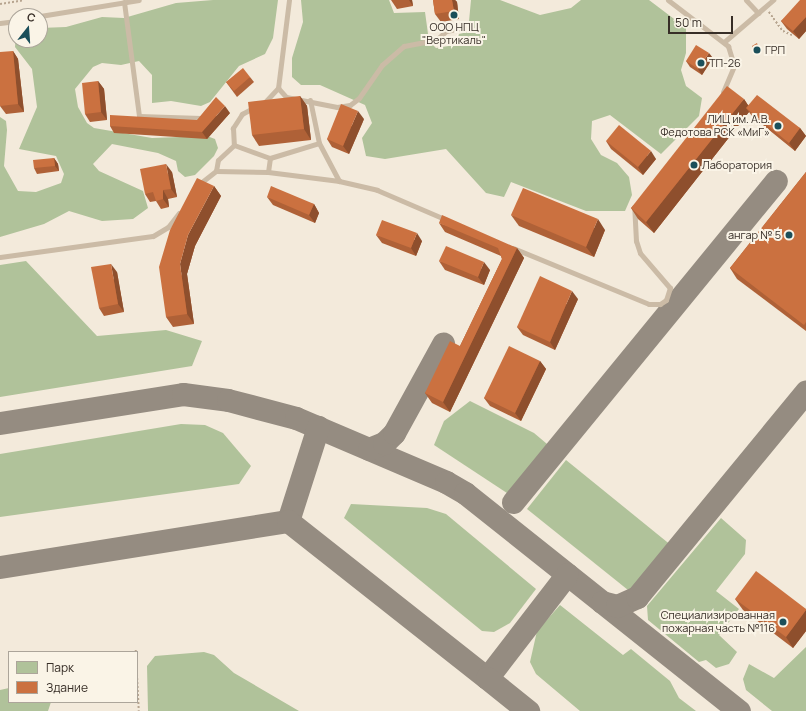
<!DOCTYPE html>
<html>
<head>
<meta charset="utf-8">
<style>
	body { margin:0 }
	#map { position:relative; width:806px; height:711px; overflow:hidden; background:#f3eadb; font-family:Manrope,sans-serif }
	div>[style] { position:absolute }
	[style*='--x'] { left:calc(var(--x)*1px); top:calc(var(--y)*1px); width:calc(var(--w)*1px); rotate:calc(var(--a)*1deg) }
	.green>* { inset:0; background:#b0c29a }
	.taxiway>* { height:23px; margin:-11.5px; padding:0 11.5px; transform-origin:11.5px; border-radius:11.5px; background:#958c81 }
	.path>* { height:1.5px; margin-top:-0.75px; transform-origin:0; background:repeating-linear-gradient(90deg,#b7a590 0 2px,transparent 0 4px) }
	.lane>* { height:5px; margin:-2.5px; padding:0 2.5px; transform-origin:2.5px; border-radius:2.5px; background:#cbbba6 }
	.wall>* { inset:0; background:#af6137 }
	.shaded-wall>* { inset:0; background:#8e4f2d }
	.building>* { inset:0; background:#cb7140 }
	.dots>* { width:11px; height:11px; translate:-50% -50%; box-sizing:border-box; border:2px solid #faf4e7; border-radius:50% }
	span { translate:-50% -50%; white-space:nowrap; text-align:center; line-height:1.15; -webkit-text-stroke:4px #faf4e7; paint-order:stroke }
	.poi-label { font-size:11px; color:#372e27 }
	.left { translate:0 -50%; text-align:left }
	.right { translate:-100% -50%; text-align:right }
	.legend { position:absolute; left:8px; top:651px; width:130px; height:52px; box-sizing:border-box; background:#faf4e7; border:1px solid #aca59a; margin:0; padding:5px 7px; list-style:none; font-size:12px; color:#372e27 }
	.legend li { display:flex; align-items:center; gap:8px; height:20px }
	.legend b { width:20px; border:1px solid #aca59a }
	.north { position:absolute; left:8px; top:8px; width:40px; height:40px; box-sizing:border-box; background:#faf4e7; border:1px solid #aca59a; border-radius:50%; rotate:17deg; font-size:11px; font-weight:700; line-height:16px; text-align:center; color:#372e27 }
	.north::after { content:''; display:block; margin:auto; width:14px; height:18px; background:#1b4f5a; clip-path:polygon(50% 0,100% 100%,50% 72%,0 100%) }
	.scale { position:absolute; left:668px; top:16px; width:65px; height:18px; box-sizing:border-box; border:2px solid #372e27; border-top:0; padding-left:5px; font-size:12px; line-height:14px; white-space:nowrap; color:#372e27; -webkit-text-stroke:3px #faf4e7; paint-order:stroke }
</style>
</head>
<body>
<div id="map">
	<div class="green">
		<div style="clip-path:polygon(213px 0,278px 0,273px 38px,265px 54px,239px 66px,210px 102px,201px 106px,171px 101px,152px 103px,152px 75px,139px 61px,121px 65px,102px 63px,93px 67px,75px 89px,78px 107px,87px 123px,94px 128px,152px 138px,207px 136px,215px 139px,218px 148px,214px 156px,195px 175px,185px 177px,178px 171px,176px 161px,158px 153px,112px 144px,93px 164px,99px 171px,143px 191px,148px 208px,133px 219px,102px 221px,69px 211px,44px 224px,0 237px,0 117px,6px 121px,7px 130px,4px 166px,18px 191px,36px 192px,61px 183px,64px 174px,56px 156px,19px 149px,37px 107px,32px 69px,15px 47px,16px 34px,16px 40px,40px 40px,40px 28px,66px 27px,102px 17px,124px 18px,176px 3px)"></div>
		<div style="clip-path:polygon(301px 0,389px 0,394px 13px,425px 12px,429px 41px,436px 48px,455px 45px,459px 34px,468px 32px,471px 0,500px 0,540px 15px,571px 8px,581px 0,649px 0,686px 28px,686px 53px,681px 70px,686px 86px,702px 98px,699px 116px,661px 154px,610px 115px,592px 121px,591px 139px,601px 155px,617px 163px,629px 177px,632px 195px,625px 211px,586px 211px,511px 182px,504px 197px,486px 193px,446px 149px,385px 159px,366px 156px,362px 138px,372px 123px,365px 105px,320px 85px,301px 85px,292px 77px,292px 58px,303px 22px)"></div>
		<div style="clip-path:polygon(26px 261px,97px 336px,166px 330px,202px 341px,192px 366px,0 397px,0 265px)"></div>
		<div style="clip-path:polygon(470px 401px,534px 433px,553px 449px,513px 497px,434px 445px,444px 421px)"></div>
		<div style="clip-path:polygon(181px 424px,205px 425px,223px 433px,251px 466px,239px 484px,0 517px,0 454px)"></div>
		<div style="clip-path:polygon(566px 460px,672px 546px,633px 594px,527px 509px)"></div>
		<div style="clip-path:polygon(351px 504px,427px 508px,446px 514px,536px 589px,510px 623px,494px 632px,482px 631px,344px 518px)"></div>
		<div style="clip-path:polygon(721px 518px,746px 540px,745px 554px,716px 591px,739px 609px,719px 635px,737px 652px,729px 664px,716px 668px,706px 660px,699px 662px,648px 620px,647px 606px)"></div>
		<div style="clip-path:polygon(560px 605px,623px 655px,631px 649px,670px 681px,679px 698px,696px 711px,580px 711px,536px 674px,530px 662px,537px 631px)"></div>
		<div style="clip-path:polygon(806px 647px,806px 711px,772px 711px,746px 690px,743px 679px,749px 664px,774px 678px)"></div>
		<div style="clip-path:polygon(204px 652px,214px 655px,234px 673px,299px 711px,148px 711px,147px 666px,155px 656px)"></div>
		<div style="clip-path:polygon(9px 688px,9px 702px,51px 702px,48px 711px,0 711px,0 690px)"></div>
	</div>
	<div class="taxiway">
		<div style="--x:0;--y:423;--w:185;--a:-9"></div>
		<div style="--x:183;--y:394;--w:45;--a:7.6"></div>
		<div style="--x:228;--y:400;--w:70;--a:14.8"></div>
		<div style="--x:296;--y:418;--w:163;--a:23.1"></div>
		<div style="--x:446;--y:482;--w:22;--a:30"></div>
		<div style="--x:465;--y:493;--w:350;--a:38.5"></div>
		<div style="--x:369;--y:449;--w:16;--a:-22"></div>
		<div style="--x:384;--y:443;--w:14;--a:-45"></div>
		<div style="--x:394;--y:433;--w:102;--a:-61.2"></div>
		<div style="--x:513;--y:502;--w:415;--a:-50.7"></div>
		<div style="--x:288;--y:521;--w:99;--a:-72.3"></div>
		<div style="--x:0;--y:567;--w:292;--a:-9.1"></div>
		<div style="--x:288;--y:521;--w:253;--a:38.3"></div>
		<div style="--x:487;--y:678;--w:131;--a:-52.4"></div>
		<div style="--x:602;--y:602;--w:16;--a:15"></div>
		<div style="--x:617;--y:606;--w:22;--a:-24"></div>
		<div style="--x:637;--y:597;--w:266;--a:-50.6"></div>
		<div style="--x:487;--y:678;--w:53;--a:38.8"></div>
	</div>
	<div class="path">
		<div style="--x:0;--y:4;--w:24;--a:-9"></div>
		<div style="--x:769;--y:12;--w:24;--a:54"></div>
		<div style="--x:783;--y:31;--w:10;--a:24"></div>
		<div style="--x:136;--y:650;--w:2;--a:90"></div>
		<div style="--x:137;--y:670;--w:41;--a:87.2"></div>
	</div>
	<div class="lane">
		<div style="--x:289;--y:0;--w:89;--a:97.1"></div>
		<div style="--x:278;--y:88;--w:12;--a:48"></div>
		<div style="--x:286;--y:97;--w:52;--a:11.1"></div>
		<div style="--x:337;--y:107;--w:13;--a:-9"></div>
		<div style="--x:350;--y:105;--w:11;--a:-38"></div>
		<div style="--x:359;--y:98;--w:40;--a:-55.1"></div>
		<div style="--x:382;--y:65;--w:29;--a:-41"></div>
		<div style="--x:404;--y:46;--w:33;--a:-11"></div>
		<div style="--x:436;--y:40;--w:13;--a:-42"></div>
		<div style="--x:446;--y:31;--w:16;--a:-11"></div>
		<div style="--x:668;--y:0;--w:76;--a:37.5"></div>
		<div style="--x:728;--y:46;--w:21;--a:73"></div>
		<div style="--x:734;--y:66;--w:28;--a:113"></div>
		<div style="--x:746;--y:0;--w:18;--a:47"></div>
		<div style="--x:124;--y:2;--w:115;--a:82.5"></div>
		<div style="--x:139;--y:116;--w:62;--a:1.8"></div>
		<div style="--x:40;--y:16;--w:100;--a:-9.2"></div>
		<div style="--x:0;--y:23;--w:16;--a:-7"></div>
		<div style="--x:724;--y:42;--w:65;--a:-40.6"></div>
		<div style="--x:310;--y:100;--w:44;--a:78.2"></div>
		<div style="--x:264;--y:103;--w:21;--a:-47"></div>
		<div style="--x:255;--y:107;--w:15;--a:152"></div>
		<div style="--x:242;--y:114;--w:17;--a:123"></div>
		<div style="--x:233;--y:128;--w:17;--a:87"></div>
		<div style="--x:234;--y:145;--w:38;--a:20"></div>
		<div style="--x:270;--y:158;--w:51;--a:-17"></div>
		<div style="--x:319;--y:143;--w:43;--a:62.2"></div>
		<div style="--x:216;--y:171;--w:11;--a:-80"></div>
		<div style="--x:218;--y:160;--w:22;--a:-43"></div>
		<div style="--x:268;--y:172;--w:14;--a:-82"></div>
		<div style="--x:198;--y:185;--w:23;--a:-38"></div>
		<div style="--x:216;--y:171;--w:52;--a:1.1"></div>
		<div style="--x:268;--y:172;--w:72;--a:7.2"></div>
		<div style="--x:339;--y:181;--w:39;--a:13"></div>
		<div style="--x:377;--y:190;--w:76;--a:23.2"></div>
		<div style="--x:513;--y:248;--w:147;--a:22.4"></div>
		<div style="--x:649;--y:304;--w:11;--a:0"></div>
		<div style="--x:660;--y:304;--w:7;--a:-34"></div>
		<div style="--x:666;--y:300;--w:13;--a:-72"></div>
		<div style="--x:670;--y:288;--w:46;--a:-130.6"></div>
		<div style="--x:640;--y:253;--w:13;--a:-108"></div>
		<div style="--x:636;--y:241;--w:34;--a:-93"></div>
		<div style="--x:0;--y:257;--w:154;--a:-7.8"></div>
		<div style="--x:153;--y:236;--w:17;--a:-31"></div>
		<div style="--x:168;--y:227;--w:18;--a:-52"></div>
	</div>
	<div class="wall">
		<div style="clip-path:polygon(391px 0,412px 0,413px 6px,397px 9px)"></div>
		<div style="clip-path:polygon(433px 0,455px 0,457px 2px,459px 19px,441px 22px,435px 14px)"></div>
		<div style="clip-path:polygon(806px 0,806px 31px,799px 39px,787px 29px,781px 21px)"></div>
		<div style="clip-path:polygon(759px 46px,761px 52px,756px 54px,754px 51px)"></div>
		<div style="clip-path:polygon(13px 51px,18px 59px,24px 112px,6px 114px,0 106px)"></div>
		<div style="clip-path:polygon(713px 58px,702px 75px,690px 67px,686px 61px)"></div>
		<div style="clip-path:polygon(250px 77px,254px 82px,237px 97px,226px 82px)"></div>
		<div style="clip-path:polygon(98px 81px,104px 89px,107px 120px,90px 122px,85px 114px)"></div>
		<div style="clip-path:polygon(300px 96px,307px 106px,311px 140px,259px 146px,252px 135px)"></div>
		<div style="clip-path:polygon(744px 99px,748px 105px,800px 128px,806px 136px,795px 151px,752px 116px,749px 112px,654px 233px,638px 219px,631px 208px)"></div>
		<div style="clip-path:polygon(230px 113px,207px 139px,114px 133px,110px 126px,197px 120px)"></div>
		<div style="clip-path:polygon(364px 119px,349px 154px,332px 147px,327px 139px)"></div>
		<div style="clip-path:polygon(606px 141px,656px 159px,643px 175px,611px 149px)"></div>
		<div style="clip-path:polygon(54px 158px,58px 164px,59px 171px,37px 174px,34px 168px)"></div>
		<div style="clip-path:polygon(172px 172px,177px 197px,168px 199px,169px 207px,161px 209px,156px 201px,150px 202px,145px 194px)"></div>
		<div style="clip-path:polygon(806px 172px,806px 331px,737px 279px,730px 268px)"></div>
		<div style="clip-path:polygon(214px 186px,221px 196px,195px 246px,187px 274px,194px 324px,173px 327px,166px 317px)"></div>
		<div style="clip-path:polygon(267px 197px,314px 204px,319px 213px,315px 223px,273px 205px)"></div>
		<div style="clip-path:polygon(511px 215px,605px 230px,594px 257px,519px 226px)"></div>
		<div style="clip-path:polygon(439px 223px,517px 248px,524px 258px,450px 412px,432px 403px,425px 393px,460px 346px,502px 259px,501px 256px,445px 232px)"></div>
		<div style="clip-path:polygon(376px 235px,422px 241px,416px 256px,382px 243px)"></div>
		<div style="clip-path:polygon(439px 261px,490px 270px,484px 285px,445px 270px)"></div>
		<div style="clip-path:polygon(117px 272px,124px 312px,104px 316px,99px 308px)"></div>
		<div style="clip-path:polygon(578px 299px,555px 350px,523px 335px,517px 327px)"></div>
		<div style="clip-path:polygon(540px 361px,546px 369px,521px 421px,490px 406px,484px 398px)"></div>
		<div style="clip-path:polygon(735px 599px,806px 609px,806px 631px,793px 648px,743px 610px)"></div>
	</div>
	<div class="shaded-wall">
		<div style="clip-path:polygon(409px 0,412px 0,413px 6px)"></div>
		<div style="clip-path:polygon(452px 0,455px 0,457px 2px,459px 19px,454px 11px)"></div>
		<div style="clip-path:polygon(806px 17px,806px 31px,799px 39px,793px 31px)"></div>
		<div style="clip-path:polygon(13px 51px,18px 59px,24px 112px,18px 104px)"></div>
		<div style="clip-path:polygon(709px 53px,713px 58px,702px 75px,698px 69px)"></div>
		<div style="clip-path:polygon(98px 81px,104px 89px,107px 120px,101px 112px)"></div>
		<div style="clip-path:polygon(300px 96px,307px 106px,311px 140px,304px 129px)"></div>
		<div style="clip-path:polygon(744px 99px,751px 110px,746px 108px,749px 112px,654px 233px,646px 222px)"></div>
		<div style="clip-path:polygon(225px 106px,230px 113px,207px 139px,202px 132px)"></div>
		<div style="clip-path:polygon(358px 111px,364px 119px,349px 154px,343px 146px)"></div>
		<div style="clip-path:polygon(800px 128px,806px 136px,795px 151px,789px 143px)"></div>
		<div style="clip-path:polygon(651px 151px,656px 159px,643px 175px,638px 167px)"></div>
		<div style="clip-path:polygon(54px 158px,58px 164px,59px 171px,55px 166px)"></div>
		<div style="clip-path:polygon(166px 164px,172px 172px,177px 197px,171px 189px)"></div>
		<div style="clip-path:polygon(214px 186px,221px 196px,195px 246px,187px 274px,194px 324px,187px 314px,180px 264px,188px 235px)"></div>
		<div style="clip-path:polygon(163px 190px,168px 199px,169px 207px,163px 199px)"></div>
		<div style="clip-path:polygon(314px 204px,319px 213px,315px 223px,309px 215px)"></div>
		<div style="clip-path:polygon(598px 219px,605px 230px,594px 257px,586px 247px)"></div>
		<div style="clip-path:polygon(417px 233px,422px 241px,416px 256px,411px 248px)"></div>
		<div style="clip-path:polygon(517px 248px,524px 258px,450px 412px,443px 402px)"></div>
		<div style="clip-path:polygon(484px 262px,490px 270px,484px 285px,478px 277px)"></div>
		<div style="clip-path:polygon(111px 264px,117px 272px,124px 312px,118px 304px)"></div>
		<div style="clip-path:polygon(572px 291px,578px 299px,555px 350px,550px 342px)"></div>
		<div style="clip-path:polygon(540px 361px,546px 369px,521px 421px,515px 413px)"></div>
		<div style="clip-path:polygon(806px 610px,806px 631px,793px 648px,786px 637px)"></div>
	</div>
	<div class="building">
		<div style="clip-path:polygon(433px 0,452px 0,454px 11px,435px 14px)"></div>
		<div style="clip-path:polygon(800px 0,806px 0,806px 17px,793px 31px,781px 21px)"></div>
		<div style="clip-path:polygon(757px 43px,759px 49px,754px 51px,752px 46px)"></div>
		<div style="clip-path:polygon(696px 45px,709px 53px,698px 69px,686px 61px)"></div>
		<div style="clip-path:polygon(13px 51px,18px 104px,0 106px,0 52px)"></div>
		<div style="clip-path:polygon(243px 68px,250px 77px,234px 91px,226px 82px)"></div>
		<div style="clip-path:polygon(98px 81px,101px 112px,85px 114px,82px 83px)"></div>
		<div style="clip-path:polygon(727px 86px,744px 99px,646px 222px,631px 208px)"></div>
		<div style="clip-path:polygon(757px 95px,800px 128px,789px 143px,746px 108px)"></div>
		<div style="clip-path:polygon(300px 96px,304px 129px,252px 135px,248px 102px)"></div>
		<div style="clip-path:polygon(216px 97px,225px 106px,202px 132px,110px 126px,110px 115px,197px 120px)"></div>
		<div style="clip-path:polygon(341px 104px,358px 111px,343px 146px,327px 139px)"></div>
		<div style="clip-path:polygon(619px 125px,651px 151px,638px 167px,606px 141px)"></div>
		<div style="clip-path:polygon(54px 158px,55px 166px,34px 168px,33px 160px)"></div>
		<div style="clip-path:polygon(166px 164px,171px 189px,163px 190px,163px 199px,156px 201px,153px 192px,145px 194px,140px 169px)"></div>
		<div style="clip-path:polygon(806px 172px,806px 322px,804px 325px,730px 268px)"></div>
		<div style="clip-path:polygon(197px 178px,214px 186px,188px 235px,180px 264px,187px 314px,166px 317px,159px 267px,170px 230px)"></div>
		<div style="clip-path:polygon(271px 186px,314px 204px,309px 215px,267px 197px)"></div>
		<div style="clip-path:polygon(523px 188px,598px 219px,586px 247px,511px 215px)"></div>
		<div style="clip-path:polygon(442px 215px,517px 248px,443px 402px,425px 393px,450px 341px,460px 346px,502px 259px,498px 248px,439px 223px)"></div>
		<div style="clip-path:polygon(382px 220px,417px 233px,411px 248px,376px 235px)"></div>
		<div style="clip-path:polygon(446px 246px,484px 262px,478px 277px,439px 261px)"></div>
		<div style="clip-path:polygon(111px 264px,118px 304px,99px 308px,91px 267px)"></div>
		<div style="clip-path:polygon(540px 276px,572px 291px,550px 342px,517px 327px)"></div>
		<div style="clip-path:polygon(509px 346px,540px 361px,515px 413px,484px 398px)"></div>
		<div style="clip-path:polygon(756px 571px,806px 609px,806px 610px,786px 637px,735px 599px)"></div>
	</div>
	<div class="dots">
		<div style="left:454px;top:15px;background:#1b4f5a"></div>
		<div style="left:757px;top:50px;background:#1b4f5a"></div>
		<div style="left:701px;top:63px;background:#1b4f5a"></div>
		<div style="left:778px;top:126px;background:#1b4f5a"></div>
		<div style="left:694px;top:165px;background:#1b4f5a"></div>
		<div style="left:789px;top:235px;background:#1b4f5a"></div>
		<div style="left:783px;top:622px;background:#1b4f5a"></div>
	</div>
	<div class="poi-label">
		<span style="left:454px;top:34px">ООО НПЦ<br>"Вертикаль"</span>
		<span class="left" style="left:765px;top:50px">ГРП</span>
		<span class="left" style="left:709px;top:63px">ТП-26</span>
		<span class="right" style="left:770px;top:126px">ЛИЦ им. А.В.<br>Федотова РСК «МиГ»</span>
		<span class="left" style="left:702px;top:165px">Лаборатория</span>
		<span class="right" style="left:781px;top:235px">ангар № 5</span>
		<span class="right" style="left:775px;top:622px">Специализированная<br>пожарная часть №116</span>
	</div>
	<ul class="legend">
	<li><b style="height:11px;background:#b0c29a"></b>Парк</li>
	<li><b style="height:11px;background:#cb7140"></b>Здание</li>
	</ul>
	<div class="north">С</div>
	<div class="scale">50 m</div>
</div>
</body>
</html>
